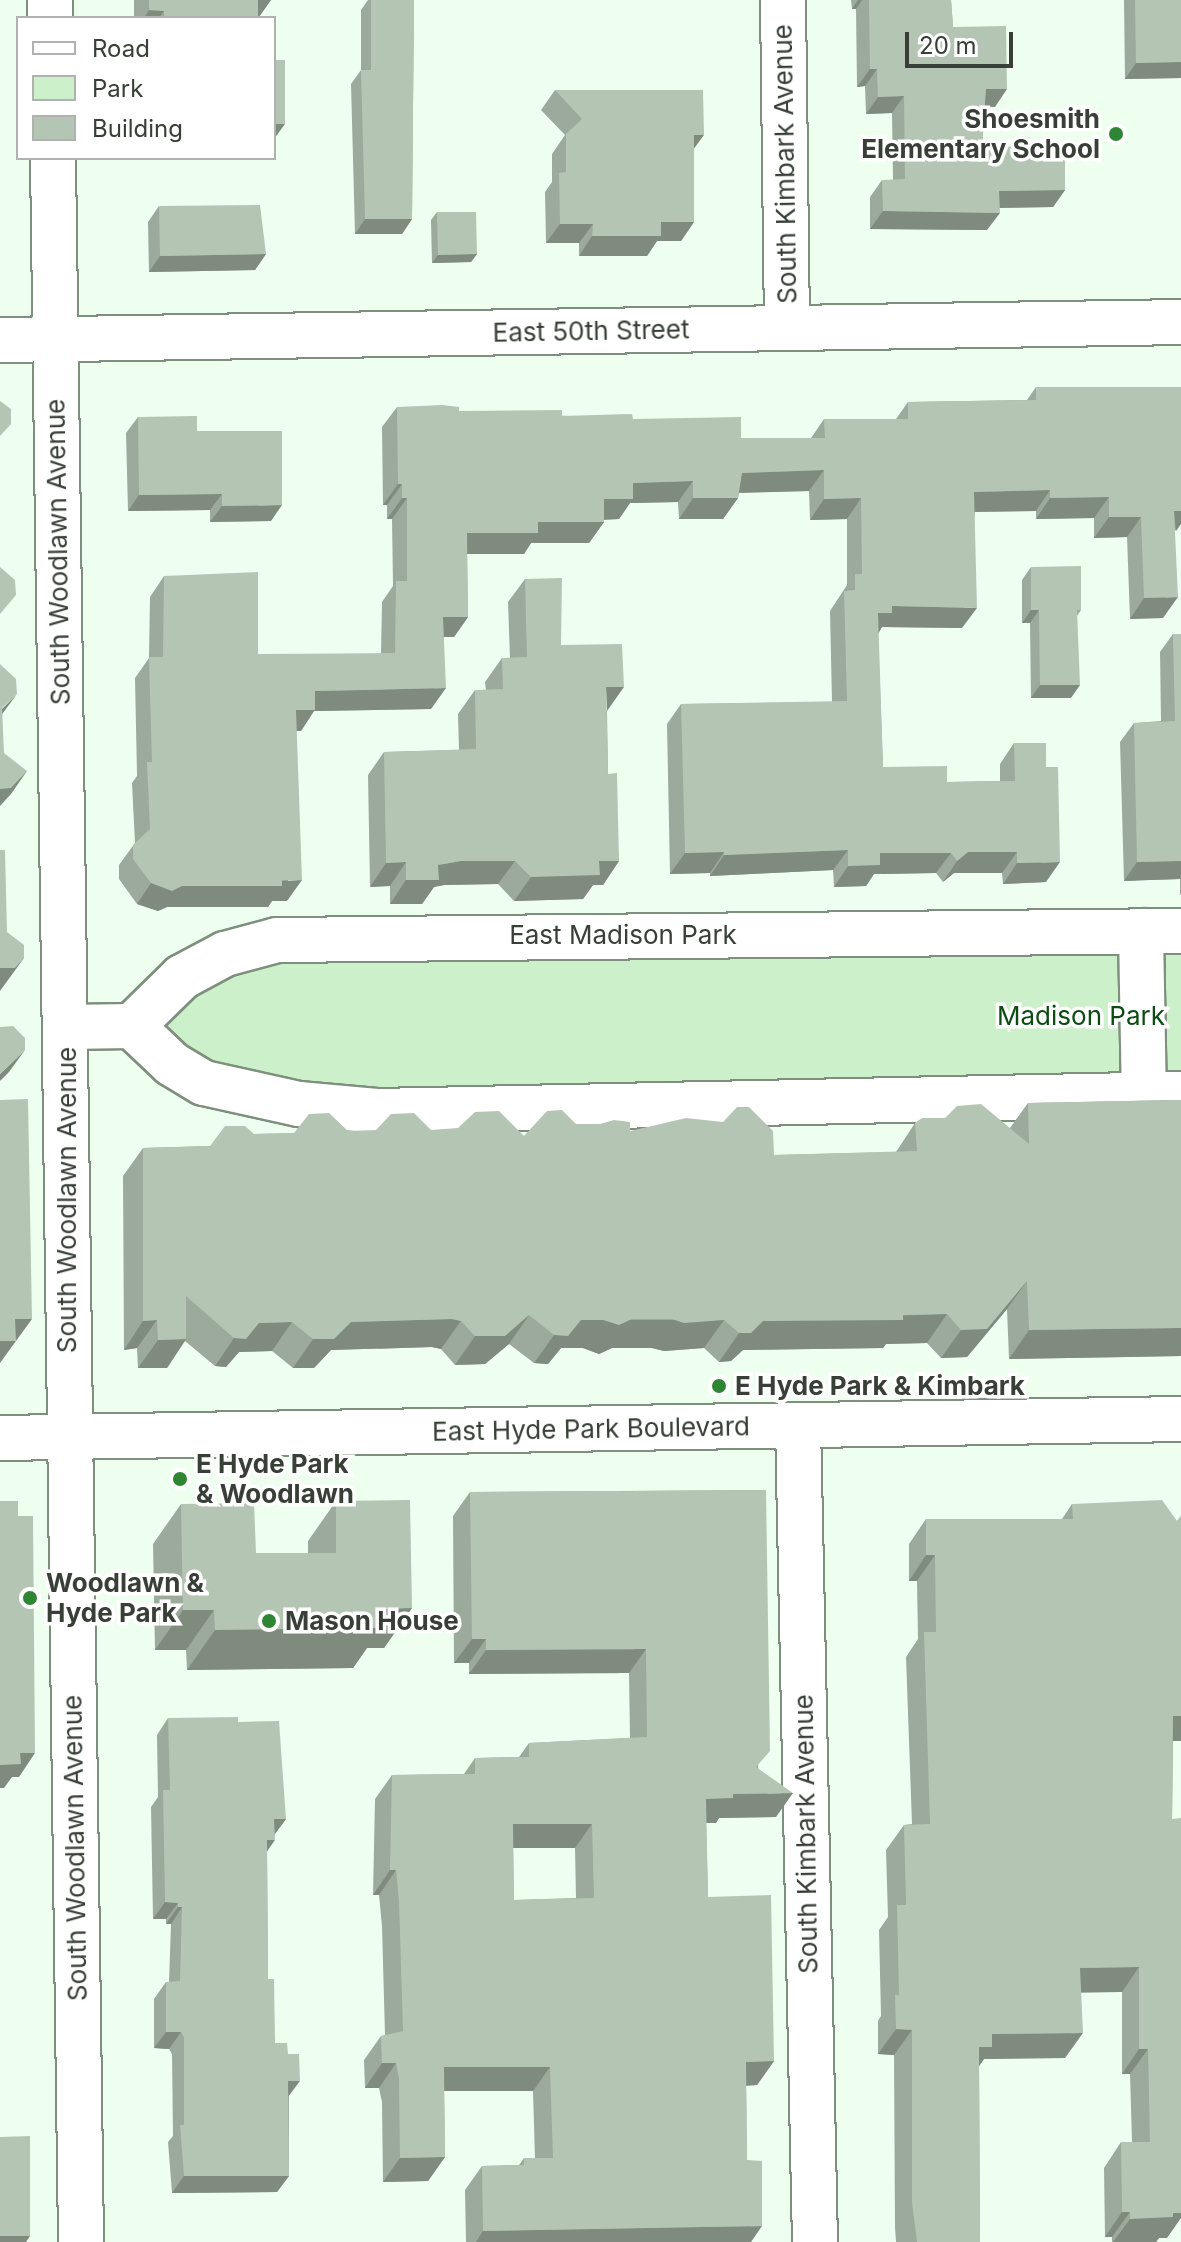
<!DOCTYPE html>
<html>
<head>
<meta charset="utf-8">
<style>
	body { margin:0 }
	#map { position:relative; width:1181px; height:2242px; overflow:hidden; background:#efffef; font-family:Inter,sans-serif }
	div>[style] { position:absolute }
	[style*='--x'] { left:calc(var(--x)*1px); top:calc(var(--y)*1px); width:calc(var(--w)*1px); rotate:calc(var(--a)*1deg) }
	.green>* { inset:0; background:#ccf0ca }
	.roads { filter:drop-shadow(2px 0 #7e8f7d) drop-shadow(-2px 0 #7e8f7d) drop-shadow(0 2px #7e8f7d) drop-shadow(0 -2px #7e8f7d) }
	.minor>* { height:44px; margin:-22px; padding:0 22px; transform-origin:22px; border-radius:22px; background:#fff }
	.major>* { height:44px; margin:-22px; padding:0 22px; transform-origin:22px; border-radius:22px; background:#fff }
	.wall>* { inset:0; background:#9baa9a }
	.shaded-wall>* { inset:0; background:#7e8b7d }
	.building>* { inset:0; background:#b4c6b3 }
	.dots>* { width:22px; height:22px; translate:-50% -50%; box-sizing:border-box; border:4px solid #fff; border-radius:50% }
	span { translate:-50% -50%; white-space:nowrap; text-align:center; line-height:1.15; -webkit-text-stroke:7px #fff; paint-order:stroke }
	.poi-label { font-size:26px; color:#373f37; font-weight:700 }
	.right { translate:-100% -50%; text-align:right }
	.left { translate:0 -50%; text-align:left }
	.street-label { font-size:26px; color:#373f37 }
	.park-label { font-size:26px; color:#0b4c12 }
	.legend { position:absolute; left:16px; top:16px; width:260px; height:144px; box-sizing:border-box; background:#fff; border:2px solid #afb2af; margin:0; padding:10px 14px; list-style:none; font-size:24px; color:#373f37 }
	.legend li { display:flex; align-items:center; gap:16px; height:40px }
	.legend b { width:40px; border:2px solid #afb2af }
	.scale { position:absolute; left:905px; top:32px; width:108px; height:36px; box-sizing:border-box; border:4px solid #373f37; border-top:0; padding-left:10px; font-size:24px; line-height:28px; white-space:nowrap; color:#373f37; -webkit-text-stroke:6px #fff; paint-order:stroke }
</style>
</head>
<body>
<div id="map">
	<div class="green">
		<div style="clip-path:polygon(1181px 946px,1181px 1082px,412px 1093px,295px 1089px,211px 1069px,162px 1035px,160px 1013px,222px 973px,285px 956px)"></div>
	</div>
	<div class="roads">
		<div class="minor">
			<div style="--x:50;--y:0;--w:18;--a:90"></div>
			<div style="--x:783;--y:0;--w:328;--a:89.3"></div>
			<div style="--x:53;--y:158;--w:2084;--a:89.23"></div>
			<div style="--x:0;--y:340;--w:1181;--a:-0.87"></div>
			<div style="--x:1141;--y:931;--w:164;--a:89"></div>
			<div style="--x:132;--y:1026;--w:55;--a:43.5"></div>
			<div style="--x:172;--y:1064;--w:37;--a:31"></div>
			<div style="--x:204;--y:1083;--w:97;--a:12.5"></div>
			<div style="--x:299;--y:1104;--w:78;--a:5.1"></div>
			<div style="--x:377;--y:1111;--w:804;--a:-1.21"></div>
			<div style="--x:66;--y:1027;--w:66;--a:-0.9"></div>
			<div style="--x:132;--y:1026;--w:70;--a:-44.4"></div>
			<div style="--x:182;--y:977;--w:49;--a:-28.1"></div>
			<div style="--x:225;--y:954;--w:54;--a:-15.1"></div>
			<div style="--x:277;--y:940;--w:904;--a:-0.57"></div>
			<div style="--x:798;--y:1425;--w:817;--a:88.81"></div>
		</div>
		<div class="major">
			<div style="--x:0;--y:1438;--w:1181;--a:-0.92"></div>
		</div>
	</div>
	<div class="wall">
		<div style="clip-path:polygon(134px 0,271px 0,258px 18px,134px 18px)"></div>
		<div style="clip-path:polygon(368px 0,414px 0,412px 219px,402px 234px,355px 234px,351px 84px,361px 70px,361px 10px)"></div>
		<div style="clip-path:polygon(851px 0,951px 0,953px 27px,995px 107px,985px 106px,982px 147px,1065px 190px,1053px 207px,999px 208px,987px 230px,870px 229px,870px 197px,882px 180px,893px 180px,892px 113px,866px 114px,865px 86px,857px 87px,856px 9px,852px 9px)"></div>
		<div style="clip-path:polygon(1124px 0,1181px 0,1181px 78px,1125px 79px)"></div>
		<div style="clip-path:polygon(555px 90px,694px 149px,694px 222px,681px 241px,657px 241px,647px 256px,579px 256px,579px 243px,546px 243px,545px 192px,552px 182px,552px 154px,565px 135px,541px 110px)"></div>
		<div style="clip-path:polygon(159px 206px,266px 254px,255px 270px,149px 272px,148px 222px)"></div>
		<div style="clip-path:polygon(437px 212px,477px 254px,471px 262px,432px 263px,431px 220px)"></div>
		<div style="clip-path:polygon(1036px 387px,1181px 387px,1181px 524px,1175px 531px,1163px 618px,1130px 619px,1127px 537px,1094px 538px,1094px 518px,1036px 519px,1036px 511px,975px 512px,962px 628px,882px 627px,878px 633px,883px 767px,947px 782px,1000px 781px,1000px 764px,1014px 743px,1046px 882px,1003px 884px,1002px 873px,954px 873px,943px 882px,936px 873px,874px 874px,866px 886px,834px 887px,833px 870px,710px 876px,710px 873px,670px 874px,667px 724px,681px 704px,832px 702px,830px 611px,847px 585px,847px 519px,810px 520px,809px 491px,739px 493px,738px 498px,723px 519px,679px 519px,678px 502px,630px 503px,619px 519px,604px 520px,604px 522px,589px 543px,531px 543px,524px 554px,467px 554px,468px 617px,454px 637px,444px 637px,431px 709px,314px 711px,301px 731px,296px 731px,287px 901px,272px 901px,268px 907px,167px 907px,158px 911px,137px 904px,119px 879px,119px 865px,135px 843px,132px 783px,137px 776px,135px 678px,149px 658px,150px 597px,164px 576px,258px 654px,381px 654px,382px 602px,393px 586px,392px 519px,387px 519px,387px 505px,383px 505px,382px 427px,397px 407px,459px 411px,633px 419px,741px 438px,811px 438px,824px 419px,896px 419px,908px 402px,1027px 400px)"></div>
		<div style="clip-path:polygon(138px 417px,197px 431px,271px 521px,210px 522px,210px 510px,128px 511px,126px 433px)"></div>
		<div style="clip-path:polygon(1031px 567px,1081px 610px,1077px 616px,1071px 698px,1031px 698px,1030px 623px,1022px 623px,1022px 580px)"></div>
		<div style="clip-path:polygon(525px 579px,561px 645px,607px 711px,608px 774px,619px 861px,603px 885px,593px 885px,583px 899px,514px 901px,498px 884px,444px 885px,434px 887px,422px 904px,390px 904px,390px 886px,370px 887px,368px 775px,384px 752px,459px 750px,458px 714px,475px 690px,486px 690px,485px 682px,502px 658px,510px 658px,508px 602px)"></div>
		<div style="clip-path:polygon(1173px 634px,1181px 634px,1181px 895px,1180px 895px,1180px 879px,1124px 881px,1120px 742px,1134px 723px,1161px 721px,1160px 652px)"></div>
		<div style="clip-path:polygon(1181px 1100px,1181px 1356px,1009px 1359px,1007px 1309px,967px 1357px,941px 1358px,927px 1343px,886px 1344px,883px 1348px,743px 1350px,731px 1361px,719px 1362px,704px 1348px,664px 1351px,652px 1348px,612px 1348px,599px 1354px,583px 1348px,561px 1348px,548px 1364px,534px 1363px,509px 1344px,485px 1364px,455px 1365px,441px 1349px,432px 1347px,331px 1350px,314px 1368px,293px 1368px,272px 1351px,239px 1352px,226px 1367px,215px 1366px,185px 1341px,167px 1368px,138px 1368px,137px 1348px,124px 1350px,123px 1176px,143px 1148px,210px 1146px,254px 1134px,431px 1130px,524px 1136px,576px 1124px,630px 1131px,774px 1155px,896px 1152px,915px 1123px,1010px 1128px,1028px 1103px)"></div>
		<div style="clip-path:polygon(evenodd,766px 1490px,758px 1768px,776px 1817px,719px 1818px,716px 1823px,706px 1823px,708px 1897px,774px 2061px,757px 2085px,746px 2086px,747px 2160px,751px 2242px,466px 2242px,465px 2190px,482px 2166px,519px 2165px,524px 2158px,535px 2158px,533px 2091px,444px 2091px,445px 2157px,428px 2181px,383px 2182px,382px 2102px,379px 2088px,365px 2088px,364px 2060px,381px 2036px,385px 2035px,382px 1926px,379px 1895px,373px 1895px,375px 1799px,392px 1775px,464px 1774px,475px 1758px,519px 1757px,529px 1743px,630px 1738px,629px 1673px,469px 1674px,469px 1663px,454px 1663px,453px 1516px,470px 1492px,766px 1490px,513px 1848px,575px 1848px,576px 1898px,514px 1900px,513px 1848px)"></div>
		<div style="clip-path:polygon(336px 1501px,412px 1608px,384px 1648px,367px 1648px,353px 1668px,187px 1670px,186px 1650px,155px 1650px,153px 1544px,181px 1504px,256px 1553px,308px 1553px,308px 1541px)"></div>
		<div style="clip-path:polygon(1072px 1504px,1177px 1521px,1181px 1516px,1181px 1741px,1173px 1741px,1167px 2238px,1159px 2238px,1156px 2242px,1112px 2242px,1112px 2237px,1105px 2237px,1104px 2168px,1121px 2142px,1132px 2142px,1130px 2074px,1122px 2074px,1122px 1992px,1081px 1992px,1065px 2058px,984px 2059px,979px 2066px,980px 2242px,896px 2242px,895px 2227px,894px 2055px,878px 2054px,878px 2021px,881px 2016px,879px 1930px,888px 1917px,886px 1850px,904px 1825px,912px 1824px,906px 1657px,918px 1639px,917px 1581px,909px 1581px,909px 1544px,926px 1519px,1062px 1519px)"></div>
		<div style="clip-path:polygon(168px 1718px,238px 1722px,286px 1819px,275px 1834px,267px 1851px,268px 1979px,275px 2043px,289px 2097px,289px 2176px,277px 2192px,172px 2193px,168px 2142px,173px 2136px,172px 2054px,169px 2049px,154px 2048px,154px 1999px,166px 1982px,169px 1982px,171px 1924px,166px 1924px,166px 1919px,153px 1919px,151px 1807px,158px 1797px,157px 1735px)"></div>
	</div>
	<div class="shaded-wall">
		<div style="clip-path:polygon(255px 0,271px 0,259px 17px,242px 18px)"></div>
		<div style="clip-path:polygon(858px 0,862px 0,856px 9px,852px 9px)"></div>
		<div style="clip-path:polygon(149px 10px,164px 11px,159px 18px,144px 18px)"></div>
		<div style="clip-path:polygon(1181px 62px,1181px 78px,1125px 79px,1136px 63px)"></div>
		<div style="clip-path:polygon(870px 69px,877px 69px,865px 86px,857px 87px)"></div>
		<div style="clip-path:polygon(986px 89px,1007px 89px,995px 107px,974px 106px)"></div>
		<div style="clip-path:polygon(904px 96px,892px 113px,866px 114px,878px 97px)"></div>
		<div style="clip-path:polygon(274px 124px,285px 124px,274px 139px)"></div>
		<div style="clip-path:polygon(694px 135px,704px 135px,690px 154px)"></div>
		<div style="clip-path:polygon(1065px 190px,1053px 207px,987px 208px,999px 191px)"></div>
		<div style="clip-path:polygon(883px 211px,1000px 213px,987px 230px,870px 229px)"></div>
		<div style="clip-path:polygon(365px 219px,412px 219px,402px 234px,355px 234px)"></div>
		<div style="clip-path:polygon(661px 222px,694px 222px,681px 241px,657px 241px,647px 256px,579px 256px,592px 236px)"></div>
		<div style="clip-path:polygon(560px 224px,593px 224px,579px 243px,546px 243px)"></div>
		<div style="clip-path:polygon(266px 254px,255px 270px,149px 272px,160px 256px)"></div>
		<div style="clip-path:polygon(477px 254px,471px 262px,432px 263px,438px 255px)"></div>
		<div style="clip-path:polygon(824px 470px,809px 491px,727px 493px,742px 473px)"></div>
		<div style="clip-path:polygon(693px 481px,678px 502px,630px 503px,619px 519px,589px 520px,604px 499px,633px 483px)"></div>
		<div style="clip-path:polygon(398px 484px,402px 484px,387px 505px,383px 505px)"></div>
		<div style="clip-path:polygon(1050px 490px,1036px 511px,960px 512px,974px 492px)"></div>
		<div style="clip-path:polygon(222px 494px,210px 510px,128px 511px,139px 495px)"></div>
		<div style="clip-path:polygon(1109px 497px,1094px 518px,1036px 519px,1050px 498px)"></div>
		<div style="clip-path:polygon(402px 498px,407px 498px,392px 519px,387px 519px)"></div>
		<div style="clip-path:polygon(693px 498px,738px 498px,723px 519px,679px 519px)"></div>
		<div style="clip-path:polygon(861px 498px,847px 519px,810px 520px,824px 499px)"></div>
		<div style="clip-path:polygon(282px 505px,271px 521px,210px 522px,222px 506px)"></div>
		<div style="clip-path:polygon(1174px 511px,1181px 511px,1181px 524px,1176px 531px)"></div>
		<div style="clip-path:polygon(1109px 517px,1141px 517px,1127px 537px,1094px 538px)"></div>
		<div style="clip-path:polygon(538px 522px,604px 522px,589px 543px,531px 543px,524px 554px,452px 554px,467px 533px)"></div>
		<div style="clip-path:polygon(1178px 597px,1163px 618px,1130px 619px,1144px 598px)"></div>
		<div style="clip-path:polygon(892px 606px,977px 608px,962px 628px,882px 627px,878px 634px,878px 613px)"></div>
		<div style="clip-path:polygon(1031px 610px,1039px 610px,1030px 623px,1022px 623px)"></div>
		<div style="clip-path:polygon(443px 617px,468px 617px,454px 637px,429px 637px)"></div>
		<div style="clip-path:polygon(1040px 685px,1080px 685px,1071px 698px,1031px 698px)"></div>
		<div style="clip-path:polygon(606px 687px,624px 687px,607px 711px)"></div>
		<div style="clip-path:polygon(446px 688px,431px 709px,314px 711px,301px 731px,281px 731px,296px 710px,315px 691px)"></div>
		<div style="clip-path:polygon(17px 694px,0 717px,0 711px)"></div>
		<div style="clip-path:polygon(27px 771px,11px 794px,0 806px,0 789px)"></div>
		<div style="clip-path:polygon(848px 850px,833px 870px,710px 876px,724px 855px)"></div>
		<div style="clip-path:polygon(724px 852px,710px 873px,670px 874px,685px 853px)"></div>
		<div style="clip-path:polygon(968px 852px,1017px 852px,1002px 873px,954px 873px,943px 882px,957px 861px)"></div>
		<div style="clip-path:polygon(880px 853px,951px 853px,936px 873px,874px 874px,866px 886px,834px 887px,848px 866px)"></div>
		<div style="clip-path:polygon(461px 861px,515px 861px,498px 884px,444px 885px,434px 887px,422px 904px,390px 904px,406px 880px,438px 865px)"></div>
		<div style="clip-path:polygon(599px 861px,619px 861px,603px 885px,593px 885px,583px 899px,514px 901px,531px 877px)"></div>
		<div style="clip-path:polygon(1181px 861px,1181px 877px,1180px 879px,1124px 881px,1137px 862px)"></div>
		<div style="clip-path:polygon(406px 862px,390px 886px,370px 887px,386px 863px)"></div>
		<div style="clip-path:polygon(1060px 862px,1046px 882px,1003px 884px,1017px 863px)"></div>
		<div style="clip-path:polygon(302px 880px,287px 901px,272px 901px,268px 907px,167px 907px,158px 911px,137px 904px,151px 883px,182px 886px)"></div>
		<div style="clip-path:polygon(24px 958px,0 991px,0 968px)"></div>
		<div style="clip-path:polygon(25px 1050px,9px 1072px,0 1081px,0 1074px)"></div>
		<div style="clip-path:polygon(1027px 1281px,1007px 1309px,967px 1357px,941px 1358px,961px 1330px)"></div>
		<div style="clip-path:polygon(947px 1314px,927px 1343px,886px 1344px,883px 1348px,743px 1350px,731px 1361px,719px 1362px,739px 1333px,763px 1321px)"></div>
		<div style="clip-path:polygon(529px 1315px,509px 1344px,485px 1364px,455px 1365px,475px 1336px)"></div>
		<div style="clip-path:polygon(15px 1319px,32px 1319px,0 1363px,0 1340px)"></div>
		<div style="clip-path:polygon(452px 1319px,461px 1321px,441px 1349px,432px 1347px,331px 1350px,314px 1368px,293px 1368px,313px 1339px,351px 1322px)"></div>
		<div style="clip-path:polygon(157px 1320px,137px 1348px,124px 1350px,143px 1321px)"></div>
		<div style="clip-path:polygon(581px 1320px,724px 1320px,704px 1348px,664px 1351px,652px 1348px,612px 1348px,599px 1354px,583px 1348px,561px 1348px,548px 1364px,534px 1363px,554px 1335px)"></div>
		<div style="clip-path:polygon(292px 1322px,272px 1351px,239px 1352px,226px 1367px,215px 1366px,234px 1338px,259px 1323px)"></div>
		<div style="clip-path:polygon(1181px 1328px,1181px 1356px,1009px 1359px,1029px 1330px)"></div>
		<div style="clip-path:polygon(186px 1339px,167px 1368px,138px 1368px,158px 1340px)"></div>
		<div style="clip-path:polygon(926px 1555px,935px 1555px,917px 1581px,909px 1581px)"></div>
		<div style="clip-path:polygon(412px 1608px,384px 1648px,367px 1648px,353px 1668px,187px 1670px,215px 1630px,381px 1609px)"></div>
		<div style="clip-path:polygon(183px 1610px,214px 1610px,186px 1650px,155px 1650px)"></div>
		<div style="clip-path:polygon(472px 1639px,486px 1639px,469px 1663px,454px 1663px)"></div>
		<div style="clip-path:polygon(646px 1649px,629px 1673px,469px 1674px,486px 1650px)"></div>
		<div style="clip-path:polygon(1173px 1716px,1181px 1716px,1181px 1741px,1156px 1741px)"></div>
		<div style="clip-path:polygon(20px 1753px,35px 1753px,19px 1777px,12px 1777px,4px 1788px,0 1788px,0 1765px)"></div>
		<div style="clip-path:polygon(793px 1793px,776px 1817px,719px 1818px,716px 1823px,689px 1823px,706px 1799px,733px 1794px)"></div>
		<div style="clip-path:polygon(274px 1819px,286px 1819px,274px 1835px)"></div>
		<div style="clip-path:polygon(513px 1824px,592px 1824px,575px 1848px,496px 1848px)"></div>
		<div style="clip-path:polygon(267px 1840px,275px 1840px,263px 1857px)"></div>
		<div style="clip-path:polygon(390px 1870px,396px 1870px,379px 1895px,373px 1895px)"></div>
		<div style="clip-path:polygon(165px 1902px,178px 1903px,166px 1919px,153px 1919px)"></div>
		<div style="clip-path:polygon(178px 1907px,182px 1907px,171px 1924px,166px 1924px)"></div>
		<div style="clip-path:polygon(1139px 1967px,1122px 1992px,1063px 1993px,1080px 1968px)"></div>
		<div style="clip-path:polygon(896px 2029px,912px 2030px,894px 2055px,878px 2054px)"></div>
		<div style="clip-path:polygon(166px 2032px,181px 2032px,169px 2049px,154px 2048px)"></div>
		<div style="clip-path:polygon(1083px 2033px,1065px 2058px,984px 2059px,975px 2072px,979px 2047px,992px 2034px)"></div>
		<div style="clip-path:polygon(1139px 2049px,1148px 2049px,1130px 2074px,1122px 2074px)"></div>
		<div style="clip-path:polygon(774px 2061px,757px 2085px,729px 2086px,746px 2062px)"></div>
		<div style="clip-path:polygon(382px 2063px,396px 2063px,379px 2088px,365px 2088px)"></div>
		<div style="clip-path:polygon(444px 2067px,550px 2067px,533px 2091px,427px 2091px)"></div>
		<div style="clip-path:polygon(288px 2081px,300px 2081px,288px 2097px)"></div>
		<div style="clip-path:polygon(445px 2157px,428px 2181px,383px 2182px,400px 2158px)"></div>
		<div style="clip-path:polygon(184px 2176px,289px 2176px,277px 2192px,172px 2193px)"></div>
		<div style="clip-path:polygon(1122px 2212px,1130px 2212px,1112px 2237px,1105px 2237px)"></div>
		<div style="clip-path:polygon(1173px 2213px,1181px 2213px,1181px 2218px,1167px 2238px,1159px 2238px,1156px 2242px,1113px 2242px,1130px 2219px)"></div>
		<div style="clip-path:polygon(762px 2226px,751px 2242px,476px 2242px,483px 2231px)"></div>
		<div style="clip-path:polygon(0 2236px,30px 2236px,26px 2242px,0 2242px)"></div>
	</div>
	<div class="building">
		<div style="clip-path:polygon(149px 0,258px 0,258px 18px,164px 18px,164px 11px,149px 10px)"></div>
		<div style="clip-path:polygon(371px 0,414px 0,412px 219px,365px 219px,361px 70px,371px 70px)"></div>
		<div style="clip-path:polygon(869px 0,951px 0,953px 27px,1006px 26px,1007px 89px,986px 89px,982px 147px,1065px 146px,1065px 190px,999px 191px,1000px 213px,883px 211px,882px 180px,905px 179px,904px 96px,878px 97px,877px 69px,870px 69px)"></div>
		<div style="clip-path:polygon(1135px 0,1181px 0,1181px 62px,1136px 63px)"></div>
		<div style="clip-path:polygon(274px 60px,285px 60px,285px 124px,274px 124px)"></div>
		<div style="clip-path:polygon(555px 90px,703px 90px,704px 135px,694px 135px,694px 222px,661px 222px,661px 236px,592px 236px,593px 224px,560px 224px,559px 173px,566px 172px,566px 134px,582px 119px)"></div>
		<div style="clip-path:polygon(260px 205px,266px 254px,160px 256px,159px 206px)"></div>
		<div style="clip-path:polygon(437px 212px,476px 212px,477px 254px,438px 255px)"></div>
		<div style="clip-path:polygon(1036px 387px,1181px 387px,1181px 511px,1174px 511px,1178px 597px,1144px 598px,1141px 517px,1109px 517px,1109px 497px,1050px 498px,1050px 490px,974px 492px,977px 608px,892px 606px,892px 613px,878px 613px,883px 767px,947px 766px,947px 782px,1015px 781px,1014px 743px,1046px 743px,1046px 767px,1058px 767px,1060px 862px,1017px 863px,1017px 852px,968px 852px,957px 861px,951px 853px,880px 853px,880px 865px,848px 866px,848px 850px,724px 855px,724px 852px,685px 853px,681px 704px,847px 701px,844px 591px,855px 590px,855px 574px,862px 574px,861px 498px,824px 499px,824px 470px,742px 473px,738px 498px,693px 498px,693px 481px,633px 483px,633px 499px,604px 499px,604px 522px,538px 522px,538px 533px,467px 533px,468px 617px,443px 617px,446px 688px,315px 691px,315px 710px,296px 710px,302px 880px,282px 880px,282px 886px,182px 886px,172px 891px,151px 883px,133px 859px,133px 845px,150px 829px,147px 762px,152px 762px,149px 657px,163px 657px,164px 576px,258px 572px,258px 654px,395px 653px,396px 581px,407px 581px,407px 498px,402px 498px,402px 484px,398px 484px,397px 407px,442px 405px,459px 407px,459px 411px,562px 410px,562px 416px,632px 414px,633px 419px,741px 417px,741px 438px,825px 438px,824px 419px,908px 419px,908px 402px,1036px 400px)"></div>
		<div style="clip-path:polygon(0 401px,11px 409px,11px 424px,0 436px)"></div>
		<div style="clip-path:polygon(197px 416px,197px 431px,282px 431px,282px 505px,222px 506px,222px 494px,139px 495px,138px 417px)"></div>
		<div style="clip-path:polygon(1081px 566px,1081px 610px,1077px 610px,1080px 685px,1040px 685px,1039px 610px,1031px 610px,1031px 567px)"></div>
		<div style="clip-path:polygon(0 567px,15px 580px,16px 595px,0 614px)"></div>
		<div style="clip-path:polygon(562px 578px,561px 645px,622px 644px,624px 687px,606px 687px,608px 774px,617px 773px,619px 861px,599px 861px,600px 875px,531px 877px,515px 861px,461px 861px,438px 865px,439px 880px,406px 880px,406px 862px,386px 863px,384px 752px,476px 749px,475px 690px,503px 689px,502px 658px,527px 657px,525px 579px)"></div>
		<div style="clip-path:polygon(1173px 634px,1181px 634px,1181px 861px,1137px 862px,1134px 723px,1175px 721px)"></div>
		<div style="clip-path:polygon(0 664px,16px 679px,17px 694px,2px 708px,4px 753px,27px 771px,11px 788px,0 789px)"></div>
		<div style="clip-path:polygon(0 850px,5px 850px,7px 932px,24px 945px,24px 958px,15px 968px,0 968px)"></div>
		<div style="clip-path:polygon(13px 1026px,25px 1038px,25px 1050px,0 1074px,0 1027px)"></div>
		<div style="clip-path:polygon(28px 1099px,32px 1319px,15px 1319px,16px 1341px,0 1341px,0 1100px)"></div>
		<div style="clip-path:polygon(1181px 1100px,1181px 1328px,1029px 1330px,1027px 1281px,987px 1329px,961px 1330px,947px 1314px,903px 1315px,903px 1320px,763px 1321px,751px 1333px,739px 1333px,724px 1320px,684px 1323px,672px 1319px,632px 1319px,619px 1325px,603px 1320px,581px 1320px,568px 1336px,554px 1335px,529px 1315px,505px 1336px,475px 1336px,461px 1321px,452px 1319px,351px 1322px,334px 1339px,313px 1339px,292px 1322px,259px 1323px,246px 1339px,234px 1338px,186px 1296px,186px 1339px,158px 1340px,157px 1320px,143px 1321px,143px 1148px,210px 1146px,225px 1126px,245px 1126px,254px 1134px,294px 1133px,309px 1114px,329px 1113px,348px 1131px,376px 1130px,391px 1114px,414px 1113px,431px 1130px,458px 1128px,475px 1112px,499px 1111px,524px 1136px,547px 1111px,562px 1110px,576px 1124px,600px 1124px,614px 1120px,630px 1122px,630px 1131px,686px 1118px,723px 1122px,737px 1107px,749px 1107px,773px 1131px,774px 1155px,917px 1151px,915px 1123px,922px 1118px,945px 1118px,957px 1106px,981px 1104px,1029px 1144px,1028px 1103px)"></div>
		<div style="clip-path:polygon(evenodd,766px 1490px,770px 1751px,756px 1767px,793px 1793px,733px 1794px,733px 1798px,706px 1799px,708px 1897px,771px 1895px,774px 2061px,746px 2062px,747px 2160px,762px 2161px,762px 2226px,483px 2231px,482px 2166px,524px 2165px,524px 2158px,553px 2158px,550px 2067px,444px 2067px,445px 2157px,400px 2158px,399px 2078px,396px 2063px,382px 2063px,381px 2036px,403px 2031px,399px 1901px,396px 1870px,390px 1870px,392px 1775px,475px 1774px,475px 1758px,529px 1757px,529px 1743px,647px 1737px,646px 1649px,486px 1650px,486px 1639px,472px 1639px,470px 1492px,766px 1490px,513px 1824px,592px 1824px,594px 1898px,514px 1900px,513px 1824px)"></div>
		<div style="clip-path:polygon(410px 1500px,412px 1608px,381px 1609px,381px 1628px,215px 1630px,214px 1610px,183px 1610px,181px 1504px,254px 1503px,256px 1553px,336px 1553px,336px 1501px)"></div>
		<div style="clip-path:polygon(1162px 1500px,1177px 1521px,1181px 1516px,1181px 1716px,1173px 1716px,1172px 1819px,1181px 1818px,1181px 2213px,1173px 2213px,1173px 2217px,1130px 2219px,1130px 2212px,1122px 2212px,1121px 2142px,1150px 2142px,1148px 2049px,1139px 2049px,1139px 1967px,1080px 1968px,1083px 2033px,992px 2034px,992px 2047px,979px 2047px,980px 2242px,917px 2242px,912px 2202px,912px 2030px,896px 2029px,895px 1995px,899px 1995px,897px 1905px,906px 1905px,904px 1825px,930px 1824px,924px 1632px,936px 1632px,935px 1555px,926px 1555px,926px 1519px,1073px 1519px,1072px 1504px)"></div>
		<div style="clip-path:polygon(0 1501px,18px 1501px,18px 1516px,33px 1516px,35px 1753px,20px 1753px,21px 1764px,0 1765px)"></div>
		<div style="clip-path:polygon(238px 1717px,238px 1722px,279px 1721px,286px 1819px,274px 1819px,275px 1840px,267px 1840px,268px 1979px,274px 1979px,275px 2043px,287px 2043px,288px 2054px,299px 2054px,300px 2081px,288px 2081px,289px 2176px,184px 2176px,180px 2125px,184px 2125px,184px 2037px,181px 2032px,166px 2032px,166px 1982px,180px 1981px,182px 1907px,178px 1907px,178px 1903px,165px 1902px,163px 1790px,170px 1790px,168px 1718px)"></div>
		<div style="clip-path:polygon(30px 2136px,30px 2236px,0 2236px,0 2137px)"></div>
	</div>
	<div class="dots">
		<div style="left:1116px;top:134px;background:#2e8533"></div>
		<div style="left:719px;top:1386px;background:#2e8533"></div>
		<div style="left:180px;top:1479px;background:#2e8533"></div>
		<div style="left:30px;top:1598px;background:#2e8533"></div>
		<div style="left:269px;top:1621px;background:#2e8533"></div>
	</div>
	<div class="poi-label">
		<span class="right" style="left:1100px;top:134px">Shoesmith<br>Elementary School</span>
		<span class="left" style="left:735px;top:1386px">E Hyde Park &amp; Kimbark</span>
		<span class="left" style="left:196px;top:1479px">E Hyde Park<br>&amp; Woodlawn</span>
		<span class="left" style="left:46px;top:1598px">Woodlawn &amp;<br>Hyde Park</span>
		<span class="left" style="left:285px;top:1621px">Mason House</span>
	</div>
	<div class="street-label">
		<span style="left:785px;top:164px;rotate:-91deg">South Kimbark Avenue</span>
		<span style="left:591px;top:331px;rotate:-1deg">East 50th Street</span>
		<span style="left:58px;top:552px;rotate:-91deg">South Woodlawn Avenue</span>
		<span style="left:623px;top:935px">East Madison Park</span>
		<span style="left:67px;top:1200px;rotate:-90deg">South Woodlawn Avenue</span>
		<span style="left:591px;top:1429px;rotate:-1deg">East Hyde Park Boulevard</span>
		<span style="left:806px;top:1834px;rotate:-91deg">South Kimbark Avenue</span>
		<span style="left:75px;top:1848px;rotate:-91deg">South Woodlawn Avenue</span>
	</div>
	<div class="park-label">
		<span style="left:1081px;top:1016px">Madison Park</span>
	</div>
	<ul class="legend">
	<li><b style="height:10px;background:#fff"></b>Road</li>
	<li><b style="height:22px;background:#ccf0ca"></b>Park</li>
	<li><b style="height:22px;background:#b4c6b3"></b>Building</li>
	</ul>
	<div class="scale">20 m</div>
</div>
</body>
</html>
